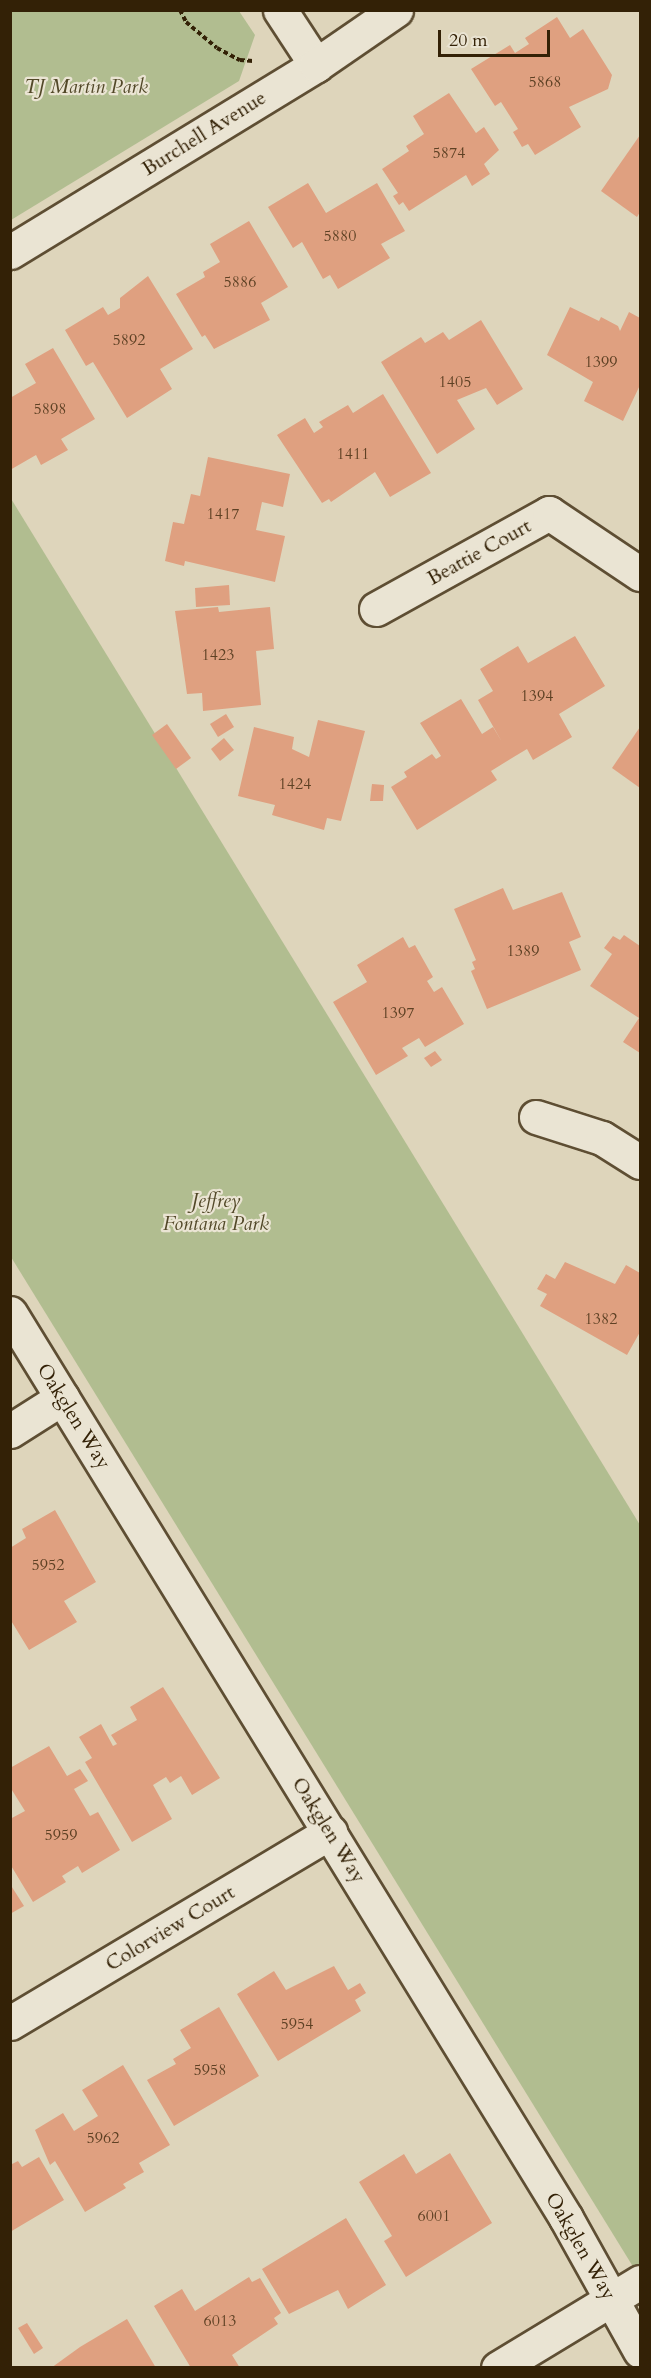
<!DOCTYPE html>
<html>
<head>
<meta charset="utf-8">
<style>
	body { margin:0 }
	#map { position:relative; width:651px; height:2378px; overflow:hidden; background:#ded5bb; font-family:Cardo,serif }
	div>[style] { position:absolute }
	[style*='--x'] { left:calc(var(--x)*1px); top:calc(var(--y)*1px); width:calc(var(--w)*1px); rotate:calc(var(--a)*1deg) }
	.green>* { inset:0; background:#b1bd90 }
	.building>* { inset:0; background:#dfa080 }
	.path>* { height:4px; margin-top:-2px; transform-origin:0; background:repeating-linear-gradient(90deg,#332106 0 4.5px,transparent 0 7.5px) }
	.roads { filter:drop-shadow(2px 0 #5e4e33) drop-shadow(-2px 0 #5e4e33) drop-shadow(0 2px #5e4e33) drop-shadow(0 -2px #5e4e33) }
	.minor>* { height:33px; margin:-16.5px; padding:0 16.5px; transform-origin:16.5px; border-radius:16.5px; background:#eae4d3 }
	span { translate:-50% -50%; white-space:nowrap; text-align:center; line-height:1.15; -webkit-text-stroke:4.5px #eae4d3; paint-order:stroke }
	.number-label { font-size:16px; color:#5e4124 }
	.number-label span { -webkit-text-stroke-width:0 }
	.park-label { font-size:20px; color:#524828; font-style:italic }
	.street-label { font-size:20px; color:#332106 }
	.frame { position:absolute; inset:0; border:12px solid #332106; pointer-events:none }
	.scale { position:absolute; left:438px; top:30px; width:112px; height:27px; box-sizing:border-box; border:3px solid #332106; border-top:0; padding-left:8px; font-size:18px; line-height:21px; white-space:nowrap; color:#332106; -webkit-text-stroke:4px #eae4d3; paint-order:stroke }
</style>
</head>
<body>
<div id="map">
	<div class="green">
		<div style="clip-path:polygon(11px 10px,239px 11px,255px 35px,239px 81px,11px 220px)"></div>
		<div style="clip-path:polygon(10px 497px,640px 1525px,640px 2278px,11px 1257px)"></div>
	</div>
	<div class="building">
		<div style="clip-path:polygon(557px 17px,570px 38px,583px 29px,612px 75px,608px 89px,569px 107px,581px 127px,535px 155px,528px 144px,522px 147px,513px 132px,518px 129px,501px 102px,495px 106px,471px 69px,510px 45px,515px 53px,529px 44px,525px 38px)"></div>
		<div style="clip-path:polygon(449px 93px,476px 133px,484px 127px,499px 150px,484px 164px,490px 174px,472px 186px,466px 175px,409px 211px,403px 202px,399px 205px,393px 196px,398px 193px,382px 169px,409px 151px,406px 146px,424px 134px,413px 116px)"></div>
		<div style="clip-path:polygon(640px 135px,640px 212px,637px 217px,601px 191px)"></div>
		<div style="clip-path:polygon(308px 183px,326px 213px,377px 183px,405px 231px,381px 244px,390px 258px,338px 289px,330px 275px,323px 279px,302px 242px,293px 248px,268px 207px)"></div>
		<div style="clip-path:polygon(249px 221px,288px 287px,261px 303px,270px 320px,214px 349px,205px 335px,202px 337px,176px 294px,205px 277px,203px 272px,220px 262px,210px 244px)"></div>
		<div style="clip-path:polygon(148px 276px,193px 349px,160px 369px,172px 389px,127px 418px,93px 362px,86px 366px,65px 330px,103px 307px,108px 315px,120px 308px,120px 298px)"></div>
		<div style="clip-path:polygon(570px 307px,599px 321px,601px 317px,618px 326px,620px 331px,629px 312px,640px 318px,640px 385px,623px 421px,584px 401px,593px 382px,547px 355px)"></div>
		<div style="clip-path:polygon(481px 320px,523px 389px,497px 405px,486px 388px,457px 400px,475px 429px,437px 454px,381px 362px,421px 337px,425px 343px,443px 332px,449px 340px)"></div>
		<div style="clip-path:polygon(53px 348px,95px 419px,61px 439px,68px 450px,41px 465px,36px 455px,10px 470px,10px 398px,36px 383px,25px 364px)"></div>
		<div style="clip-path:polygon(383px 394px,431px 473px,390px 497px,375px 472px,331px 502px,329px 499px,322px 503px,277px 435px,305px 418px,314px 433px,323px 427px,319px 422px,348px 405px,353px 413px)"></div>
		<div style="clip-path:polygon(208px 457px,290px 474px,283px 507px,262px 502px,256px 530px,285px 536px,275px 582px,185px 561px,184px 566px,165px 561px,173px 522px,184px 524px,191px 494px,200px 496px)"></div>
		<div style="clip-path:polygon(229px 585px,230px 605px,196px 607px,195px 588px)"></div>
		<div style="clip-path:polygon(218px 607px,219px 612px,270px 607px,274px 649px,256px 651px,261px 705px,203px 711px,202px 693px,187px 694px,175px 611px)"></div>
		<div style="clip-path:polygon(575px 636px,605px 686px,559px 714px,572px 737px,533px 760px,527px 749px,512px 758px,491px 771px,497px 780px,417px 830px,391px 787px,407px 777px,404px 772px,432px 754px,436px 759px,441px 756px,420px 723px,461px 699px,482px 734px,493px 727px,502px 742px,478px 700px,493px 691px,480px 669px,518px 646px,528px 663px)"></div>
		<div style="clip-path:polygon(226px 714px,234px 727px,218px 737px,210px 724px)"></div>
		<div style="clip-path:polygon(318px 720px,365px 731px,341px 821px,327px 818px,324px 830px,272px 815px,275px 805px,238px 796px,254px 727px,294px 737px,292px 749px,309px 757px)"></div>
		<div style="clip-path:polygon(167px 724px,191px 758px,176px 769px,152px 735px)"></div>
		<div style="clip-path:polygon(640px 727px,640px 788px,612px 768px)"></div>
		<div style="clip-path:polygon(224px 738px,234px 750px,220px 761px,211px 749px)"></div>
		<div style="clip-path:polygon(372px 784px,384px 785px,383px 801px,370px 801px)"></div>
		<div style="clip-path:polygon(503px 888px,513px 910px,562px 892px,581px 937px,569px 942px,581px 970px,487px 1009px,471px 971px,475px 969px,472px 962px,476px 960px,454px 909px)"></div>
		<div style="clip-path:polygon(624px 935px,640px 946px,640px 1053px,623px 1042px,639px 1018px,590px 986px,612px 954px,604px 948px,613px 936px,620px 940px)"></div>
		<div style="clip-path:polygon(403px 937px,409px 948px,415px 945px,433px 977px,427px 981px,434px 992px,442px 987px,464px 1024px,425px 1047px,419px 1038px,402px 1048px,408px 1056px,376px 1075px,333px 1002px,367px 982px,357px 965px)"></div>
		<div style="clip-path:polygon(435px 1051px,442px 1060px,431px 1067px,424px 1058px)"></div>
		<div style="clip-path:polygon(565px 1262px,615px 1284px,626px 1265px,640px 1273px,640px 1332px,627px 1355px,540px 1306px,547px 1294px,537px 1289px,546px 1274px,555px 1279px)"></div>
		<div style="clip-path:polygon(55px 1510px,96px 1582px,64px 1601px,77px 1622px,29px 1650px,10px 1619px,10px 1548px,26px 1538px,22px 1529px)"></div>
		<div style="clip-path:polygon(163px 1687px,220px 1778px,192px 1795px,181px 1776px,170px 1783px,166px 1777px,153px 1785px,172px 1819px,132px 1842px,85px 1762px,92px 1758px,79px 1737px,101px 1724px,113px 1746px,117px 1744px,111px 1735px,137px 1720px,130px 1707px)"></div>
		<div style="clip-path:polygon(49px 1746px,67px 1776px,80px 1769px,88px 1781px,74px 1789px,90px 1816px,98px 1812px,120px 1850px,82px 1873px,78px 1866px,62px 1876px,66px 1882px,33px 1902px,10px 1864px,10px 1819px,25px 1811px,10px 1787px,10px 1768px)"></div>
		<div style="clip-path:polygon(10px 1884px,24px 1906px,10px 1914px)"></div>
		<div style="clip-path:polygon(334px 1966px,348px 1990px,360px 1983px,366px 1993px,355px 2000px,361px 2011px,278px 2061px,237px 1994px,274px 1971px,286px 1990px)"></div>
		<div style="clip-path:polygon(219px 2007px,259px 2076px,174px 2126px,147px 2080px,176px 2064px,173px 2059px,191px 2048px,180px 2030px)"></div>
		<div style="clip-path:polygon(123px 2065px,170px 2145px,139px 2163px,144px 2172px,123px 2184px,126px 2188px,85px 2212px,55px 2161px,50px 2165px,35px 2130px,63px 2113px,74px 2131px,98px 2116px,82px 2090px)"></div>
		<div style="clip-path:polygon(450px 2153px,492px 2223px,406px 2277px,384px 2241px,392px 2236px,359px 2182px,404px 2154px,416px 2174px)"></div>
		<div style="clip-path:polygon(39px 2157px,64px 2200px,10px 2232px,10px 2165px,18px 2161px,22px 2167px)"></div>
		<div style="clip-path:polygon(346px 2218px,386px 2285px,348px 2309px,338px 2290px,289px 2314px,262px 2269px)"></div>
		<div style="clip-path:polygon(249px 2277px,252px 2282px,260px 2278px,281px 2313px,274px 2318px,278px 2324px,232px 2355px,240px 2368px,191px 2368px,154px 2306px,182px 2289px,195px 2311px)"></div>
		<div style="clip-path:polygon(127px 2319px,156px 2368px,51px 2368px,80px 2347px)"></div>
		<div style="clip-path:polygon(27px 2323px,43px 2348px,34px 2354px,18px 2328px)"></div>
	</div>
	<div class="path">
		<div style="--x:180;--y:10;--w:13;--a:63"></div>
		<div style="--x:186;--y:22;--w:40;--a:40"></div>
		<div style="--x:217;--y:48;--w:26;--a:28"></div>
		<div style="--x:240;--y:60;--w:13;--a:4"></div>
	</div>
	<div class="roads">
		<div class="minor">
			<div style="--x:280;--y:10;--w:66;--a:56.8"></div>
			<div style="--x:10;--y:252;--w:359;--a:-31.4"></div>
			<div style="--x:316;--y:65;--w:97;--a:-34.5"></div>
			<div style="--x:376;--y:609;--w:198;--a:-29"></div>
			<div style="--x:549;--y:513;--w:110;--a:33.8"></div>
			<div style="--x:536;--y:1117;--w:69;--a:17.7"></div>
			<div style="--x:602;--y:1138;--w:45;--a:32.3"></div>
			<div style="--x:10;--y:1313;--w:1062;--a:58.43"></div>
			<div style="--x:566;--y:2218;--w:152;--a:60.9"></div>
			<div style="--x:10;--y:1431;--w:62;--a:-32.4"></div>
			<div style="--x:10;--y:2023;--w:373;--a:-30.8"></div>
			<div style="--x:498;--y:2368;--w:166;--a:-31.2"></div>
		</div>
	</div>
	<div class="number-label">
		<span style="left:545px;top:82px">5868</span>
		<span style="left:449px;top:153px">5874</span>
		<span style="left:340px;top:236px">5880</span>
		<span style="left:240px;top:282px">5886</span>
		<span style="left:129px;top:340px">5892</span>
		<span style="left:601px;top:362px">1399</span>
		<span style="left:455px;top:382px">1405</span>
		<span style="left:50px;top:409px">5898</span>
		<span style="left:353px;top:454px">1411</span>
		<span style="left:223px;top:514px">1417</span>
		<span style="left:218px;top:655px">1423</span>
		<span style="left:537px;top:696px">1394</span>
		<span style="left:295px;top:784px">1424</span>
		<span style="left:523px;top:951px">1389</span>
		<span style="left:398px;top:1013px">1397</span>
		<span style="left:601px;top:1319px">1382</span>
		<span style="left:48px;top:1565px">5952</span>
		<span style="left:61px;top:1835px">5959</span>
		<span style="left:297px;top:2024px">5954</span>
		<span style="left:210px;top:2070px">5958</span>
		<span style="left:103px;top:2138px">5962</span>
		<span style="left:434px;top:2216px">6001</span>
		<span style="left:220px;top:2321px">6013</span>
	</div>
	<div class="park-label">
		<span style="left:86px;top:86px">TJ Martin Park</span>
		<span style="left:216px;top:1212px">Jeffrey<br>Fontana Park</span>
	</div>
	<div class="street-label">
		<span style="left:204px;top:133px;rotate:-32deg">Burchell Avenue</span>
		<span style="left:479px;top:552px;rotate:-29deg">Beattie Court</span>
		<span style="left:74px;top:1416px;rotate:58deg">Oakglen Way</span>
		<span style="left:329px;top:1830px;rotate:58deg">Oakglen Way</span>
		<span style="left:170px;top:1928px;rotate:-31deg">Colorview Court</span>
		<span style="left:581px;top:2246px;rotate:60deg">Oakglen Way</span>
	</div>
	<div class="frame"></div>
	<div class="scale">20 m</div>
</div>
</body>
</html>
